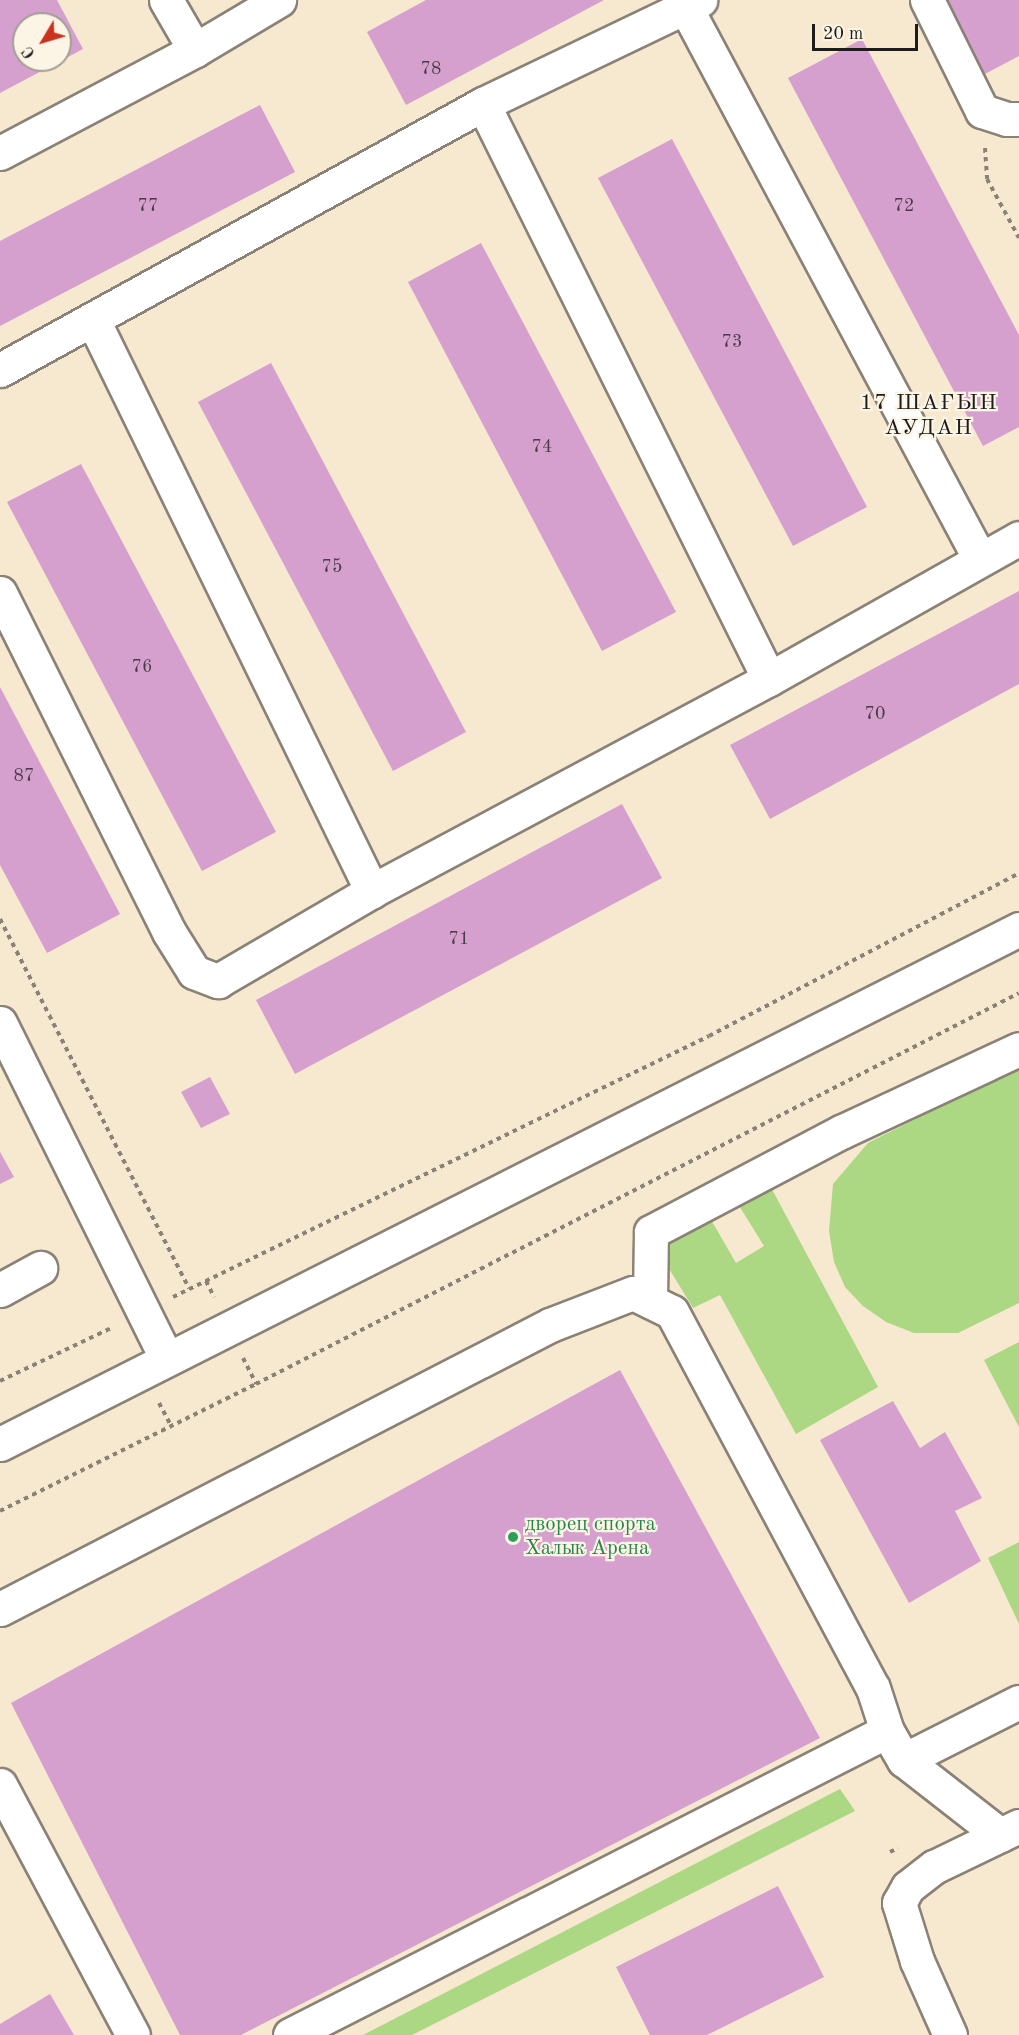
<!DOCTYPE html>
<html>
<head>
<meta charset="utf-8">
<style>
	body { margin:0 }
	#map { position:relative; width:1019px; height:2035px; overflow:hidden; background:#f7e8d0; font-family:"Old Standard TT",serif }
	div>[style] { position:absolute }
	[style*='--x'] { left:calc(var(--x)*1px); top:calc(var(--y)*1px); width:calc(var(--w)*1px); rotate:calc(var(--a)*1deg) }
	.green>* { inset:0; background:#acd783 }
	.building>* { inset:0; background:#d5a0ce }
	.path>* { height:4px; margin-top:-2px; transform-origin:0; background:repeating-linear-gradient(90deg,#8a8276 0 4.5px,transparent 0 9px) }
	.roads { filter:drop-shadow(2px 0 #8a8276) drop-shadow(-2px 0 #8a8276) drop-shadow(0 2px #8a8276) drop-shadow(0 -2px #8a8276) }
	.minor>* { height:33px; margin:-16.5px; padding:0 16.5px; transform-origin:16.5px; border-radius:16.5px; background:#fff }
	.dots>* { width:16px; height:16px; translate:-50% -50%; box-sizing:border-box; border:3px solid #fcf5e5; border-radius:50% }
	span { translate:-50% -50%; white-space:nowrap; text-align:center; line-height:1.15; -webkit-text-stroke:4.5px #fcf5e5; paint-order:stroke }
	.number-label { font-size:18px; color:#4a3d48 }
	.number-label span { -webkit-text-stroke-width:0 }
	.leisure-label { font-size:21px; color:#27864d }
	.left { translate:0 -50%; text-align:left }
	.neighbourhood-label { font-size:22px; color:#1c1c1c; letter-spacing:1.5px }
	.north { position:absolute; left:12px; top:12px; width:60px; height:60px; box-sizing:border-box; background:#fcf5e5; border:2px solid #a29e95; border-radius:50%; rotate:232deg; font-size:16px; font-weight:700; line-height:24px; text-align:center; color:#1c1c1c }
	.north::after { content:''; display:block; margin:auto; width:21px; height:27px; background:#c8321e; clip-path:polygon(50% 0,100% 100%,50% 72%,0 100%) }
	.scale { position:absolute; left:812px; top:24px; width:106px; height:27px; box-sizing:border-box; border:3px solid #1c1c1c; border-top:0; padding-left:8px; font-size:18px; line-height:21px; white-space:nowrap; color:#1c1c1c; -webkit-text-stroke:4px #fcf5e5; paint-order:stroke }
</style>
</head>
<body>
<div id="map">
	<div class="green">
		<div style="clip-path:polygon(1019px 1067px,1019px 1303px,958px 1333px,914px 1333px,886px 1322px,863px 1306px,845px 1287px,834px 1262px,829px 1231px,833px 1184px,868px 1143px)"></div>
		<div style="clip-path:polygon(768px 1182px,878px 1387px,796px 1434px,720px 1295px,693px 1308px,665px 1262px,665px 1240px,710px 1218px,736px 1263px,764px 1246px,738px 1204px)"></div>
		<div style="clip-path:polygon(1019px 1342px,1019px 1427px,984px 1360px)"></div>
		<div style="clip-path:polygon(1019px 1542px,1019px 1624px,988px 1558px)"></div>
		<div style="clip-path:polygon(840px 1789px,855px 1811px,412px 2035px,363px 2035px)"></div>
	</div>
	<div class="building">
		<div style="clip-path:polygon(evenodd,0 0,57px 0,83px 49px,0 93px,0 0,24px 24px,60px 24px,60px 60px,24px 60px,24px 24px)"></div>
		<div style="clip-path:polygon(426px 0,604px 0,406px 105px,367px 32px)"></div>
		<div style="clip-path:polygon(944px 0,1019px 0,1019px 56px,983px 75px)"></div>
		<div style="clip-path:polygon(862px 39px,1019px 335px,1019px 427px,983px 446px,788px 78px)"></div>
		<div style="clip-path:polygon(260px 105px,295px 172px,0 326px,0 241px)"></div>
		<div style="clip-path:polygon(672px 139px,867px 507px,793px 546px,598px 178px)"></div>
		<div style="clip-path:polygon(481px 243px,676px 612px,602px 651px,408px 282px)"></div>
		<div style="clip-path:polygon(271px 363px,466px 732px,393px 771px,198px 402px)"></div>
		<div style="clip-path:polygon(81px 464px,276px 832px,202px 871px,7px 502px)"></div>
		<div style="clip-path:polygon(1019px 591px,1019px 684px,770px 819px,730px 745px)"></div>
		<div style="clip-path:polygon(0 687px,120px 914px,47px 953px,0 865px)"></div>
		<div style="clip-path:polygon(622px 804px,662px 878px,295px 1074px,256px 1000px)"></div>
		<div style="clip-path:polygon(210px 1077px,230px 1114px,201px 1128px,181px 1092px)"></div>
		<div style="clip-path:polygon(0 1152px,14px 1177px,0 1184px)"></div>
		<div style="clip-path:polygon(620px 1370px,820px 1738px,241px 2035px,180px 2035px,11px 1703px)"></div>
		<div style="clip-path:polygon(893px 1401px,920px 1448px,945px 1432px,982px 1498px,955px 1511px,981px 1561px,909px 1603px,820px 1440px)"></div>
		<div style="clip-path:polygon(778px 1886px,824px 1977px,707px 2035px,650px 2035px,616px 1967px)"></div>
		<div style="clip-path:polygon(50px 1994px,74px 2035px,0 2035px,0 2024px)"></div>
	</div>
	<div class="path">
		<div style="--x:985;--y:148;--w:31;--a:86"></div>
		<div style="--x:987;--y:179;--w:67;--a:61.5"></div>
		<div style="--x:0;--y:919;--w:415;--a:62.9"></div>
		<div style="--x:206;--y:1281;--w:18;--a:63"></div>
		<div style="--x:173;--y:1297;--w:596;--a:-25.96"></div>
		<div style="--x:709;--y:1036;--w:350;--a:-27.7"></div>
		<div style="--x:243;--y:1358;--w:29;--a:63"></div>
		<div style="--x:0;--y:1381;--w:125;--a:-25.5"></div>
		<div style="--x:159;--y:1403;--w:26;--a:62"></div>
		<div style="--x:0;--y:1511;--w:286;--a:-26.4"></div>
		<div style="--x:256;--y:1384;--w:857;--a:-27.13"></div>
		<div style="--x:890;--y:1852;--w:9;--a:-27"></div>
	</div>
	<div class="roads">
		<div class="minor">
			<div style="--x:166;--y:0;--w:58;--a:59.9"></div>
			<div style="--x:927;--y:0;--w:124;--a:63.6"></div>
			<div style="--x:982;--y:111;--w:26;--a:18"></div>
			<div style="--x:1007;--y:119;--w:12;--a:0"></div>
			<div style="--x:686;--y:8;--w:625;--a:61.92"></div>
			<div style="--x:483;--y:104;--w:642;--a:63.55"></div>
			<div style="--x:0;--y:153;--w:221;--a:-27.8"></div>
			<div style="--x:195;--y:50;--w:98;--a:-30.8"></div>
			<div style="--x:93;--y:320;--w:636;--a:63.96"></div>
			<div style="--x:0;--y:370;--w:551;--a:-28.84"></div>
			<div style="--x:483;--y:104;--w:241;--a:-25.6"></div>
			<div style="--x:0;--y:593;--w:379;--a:63.5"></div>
			<div style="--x:169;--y:932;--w:47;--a:58"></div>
			<div style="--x:194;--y:972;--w:26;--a:21"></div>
			<div style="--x:218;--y:981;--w:178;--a:-30.3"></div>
			<div style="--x:372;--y:891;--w:450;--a:-28.1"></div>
			<div style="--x:769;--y:679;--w:287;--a:-29.4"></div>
			<div style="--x:0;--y:1023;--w:375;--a:63.6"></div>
			<div style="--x:0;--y:1290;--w:46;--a:-28.8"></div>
			<div style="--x:650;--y:1301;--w:69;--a:-89.2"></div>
			<div style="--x:651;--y:1232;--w:215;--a:-27.8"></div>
			<div style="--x:841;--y:1132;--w:196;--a:-25"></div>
			<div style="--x:0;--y:1444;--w:1142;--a:-26.81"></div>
			<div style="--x:0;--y:1609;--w:619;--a:-27.31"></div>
			<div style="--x:550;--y:1325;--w:89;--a:-21.1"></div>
			<div style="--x:633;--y:1293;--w:43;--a:26"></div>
			<div style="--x:672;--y:1312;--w:426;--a:61.9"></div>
			<div style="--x:873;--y:1688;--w:45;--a:72"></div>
			<div style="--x:887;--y:1731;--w:670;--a:153.01"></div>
			<div style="--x:887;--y:1731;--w:34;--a:60"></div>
			<div style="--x:904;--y:1760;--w:129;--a:-26.8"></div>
			<div style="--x:904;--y:1760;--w:122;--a:38"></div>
			<div style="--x:0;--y:1785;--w:283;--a:62"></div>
			<div style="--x:950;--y:2035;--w:81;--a:-114"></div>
			<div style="--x:917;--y:1961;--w:61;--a:-107.2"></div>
			<div style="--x:899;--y:1903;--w:18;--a:-61"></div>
			<div style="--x:908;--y:1887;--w:33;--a:-38"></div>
			<div style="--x:934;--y:1867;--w:94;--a:-25.8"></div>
		</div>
	</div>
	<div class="dots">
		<div style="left:513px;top:1537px;background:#2e9e5b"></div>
	</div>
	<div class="number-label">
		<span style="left:431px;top:69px">78</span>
		<span style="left:148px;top:206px">77</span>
		<span style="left:904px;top:206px">72</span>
		<span style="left:732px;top:342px">73</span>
		<span style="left:542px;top:447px">74</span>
		<span style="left:332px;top:567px">75</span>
		<span style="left:142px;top:667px">76</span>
		<span style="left:875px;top:714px">70</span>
		<span style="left:24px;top:776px">87</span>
		<span style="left:459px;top:939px">71</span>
	</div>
	<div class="leisure-label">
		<span class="left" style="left:525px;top:1537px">дворец спорта<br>Халык Арена</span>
	</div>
	<div class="neighbourhood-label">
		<span style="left:929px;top:416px">17 ШАҒЫН<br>АУДАН</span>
	</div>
	<div class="north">С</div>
	<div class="scale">20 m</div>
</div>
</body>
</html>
